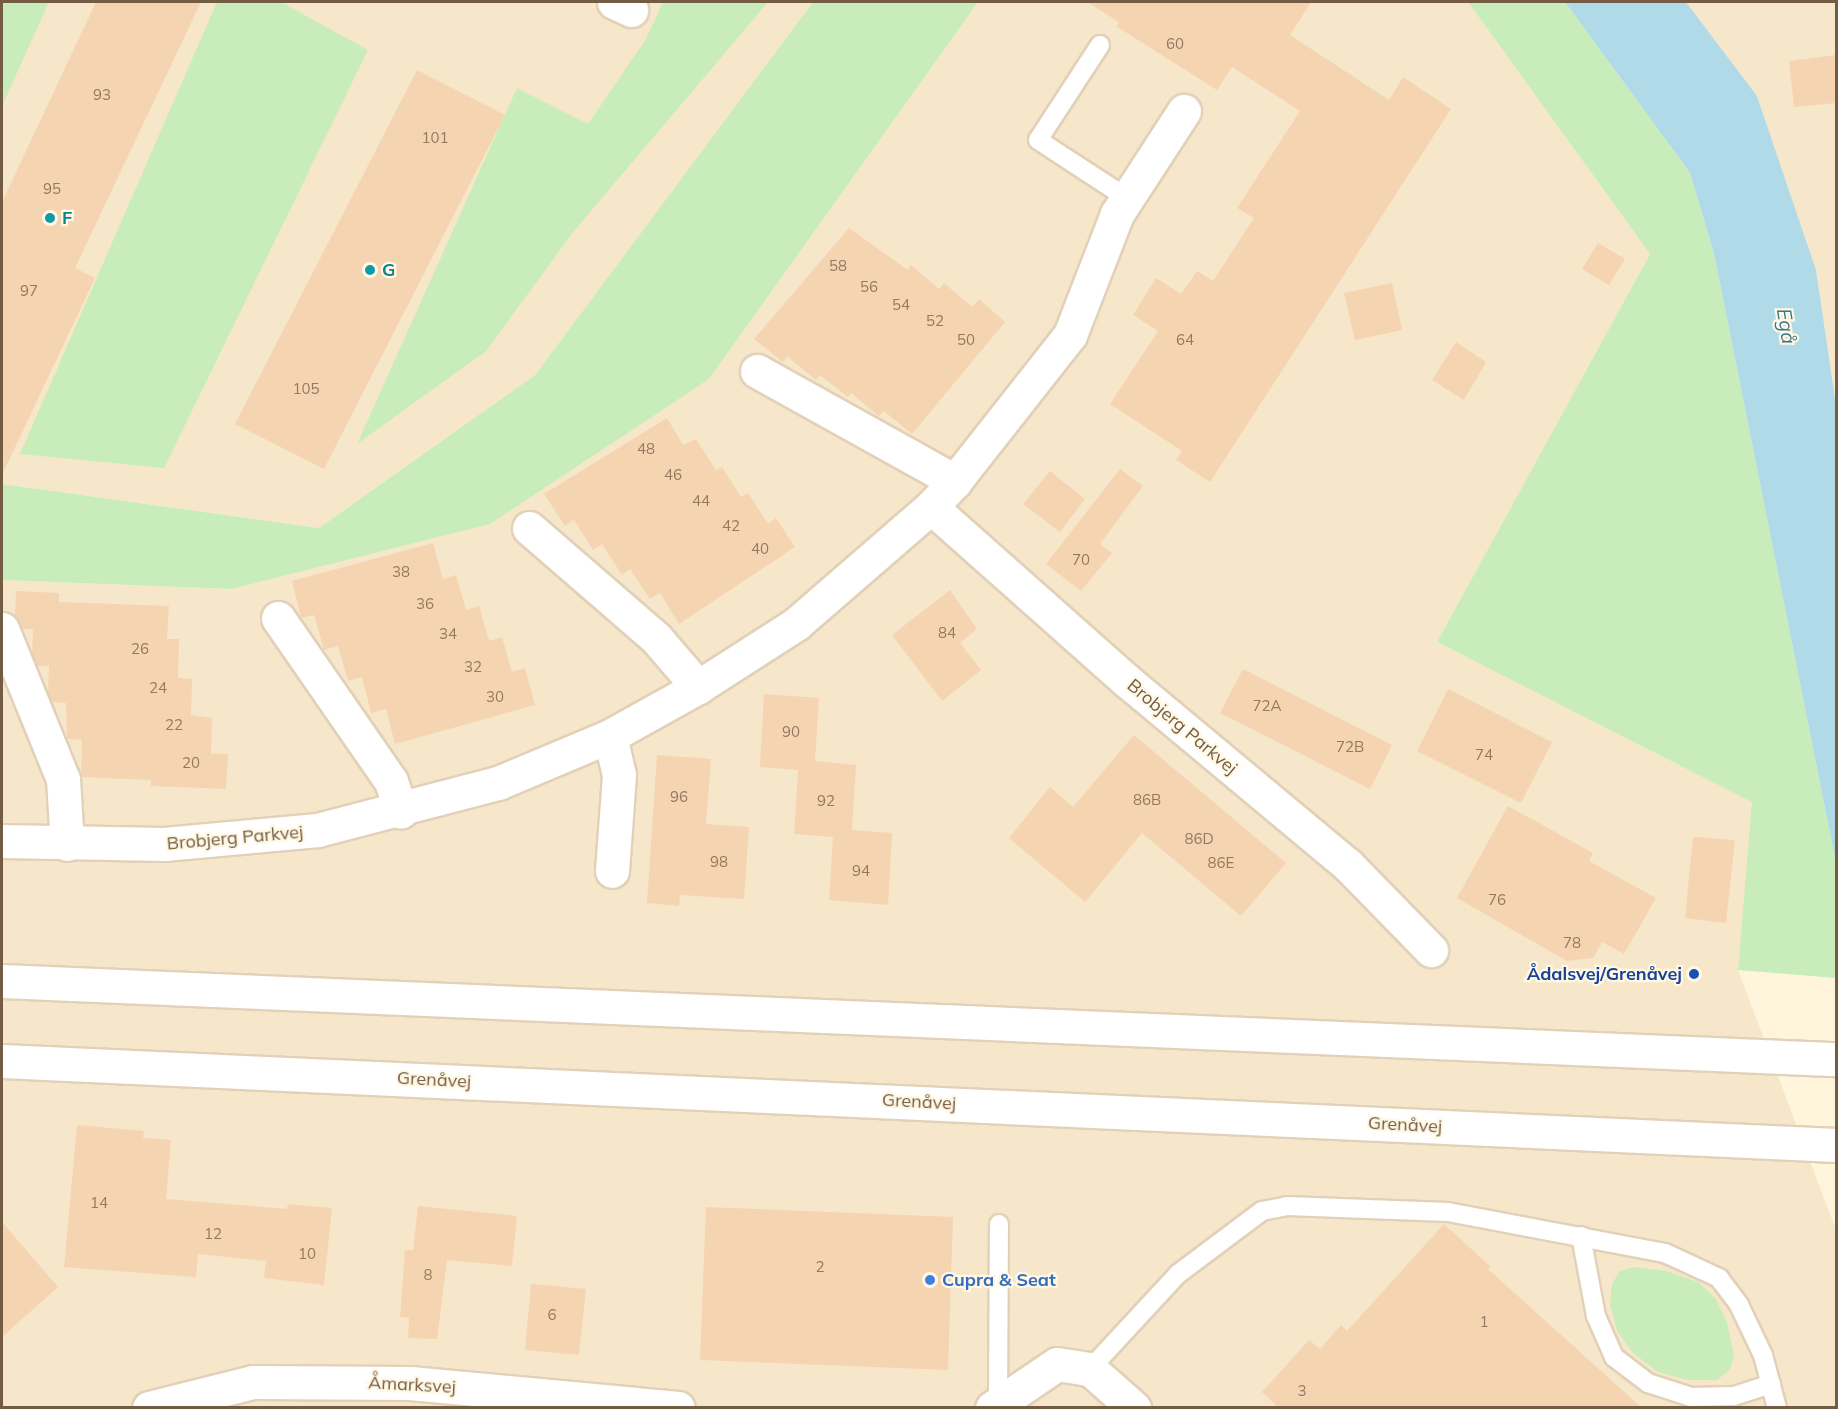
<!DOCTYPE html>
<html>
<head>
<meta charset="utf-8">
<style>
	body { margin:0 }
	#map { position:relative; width:1838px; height:1409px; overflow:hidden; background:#fef5dc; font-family:Mulish,sans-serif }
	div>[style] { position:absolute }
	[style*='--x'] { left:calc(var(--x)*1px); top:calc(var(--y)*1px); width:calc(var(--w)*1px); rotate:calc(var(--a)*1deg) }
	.residential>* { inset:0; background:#f6e7ca }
	.green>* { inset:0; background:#c9ecbb }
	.water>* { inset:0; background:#b0dae8 }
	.building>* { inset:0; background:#f5d4b2 }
	.roads { filter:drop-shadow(2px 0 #e2d1b8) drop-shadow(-2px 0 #e2d1b8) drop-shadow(0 2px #e2d1b8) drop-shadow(0 -2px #e2d1b8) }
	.lane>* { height:18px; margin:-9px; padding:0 9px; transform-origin:9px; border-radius:9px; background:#fff }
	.street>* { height:33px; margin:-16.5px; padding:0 16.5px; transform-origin:16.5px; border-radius:16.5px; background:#fff }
	.secondary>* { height:33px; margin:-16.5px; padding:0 16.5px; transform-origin:16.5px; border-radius:16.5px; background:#fff }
	.dots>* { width:16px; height:16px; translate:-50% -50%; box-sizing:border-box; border:3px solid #fff8e4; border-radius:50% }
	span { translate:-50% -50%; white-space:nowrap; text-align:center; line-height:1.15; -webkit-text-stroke:4.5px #fff8e4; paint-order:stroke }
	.number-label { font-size:15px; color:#947960 }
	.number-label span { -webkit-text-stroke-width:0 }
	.culture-label { font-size:18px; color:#0d838f; font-weight:700 }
	.left { translate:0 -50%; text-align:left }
	.street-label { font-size:18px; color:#745b44 }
	.transit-label { font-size:18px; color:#164399; font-weight:700 }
	.right { translate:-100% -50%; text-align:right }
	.shop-label { font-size:18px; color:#366cbe; font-weight:700 }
	.water-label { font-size:20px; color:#3c748b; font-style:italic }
	.frame { position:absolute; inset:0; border:3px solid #745b44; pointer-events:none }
</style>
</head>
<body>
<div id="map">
	<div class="residential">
		<div style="clip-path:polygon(2px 2px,813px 2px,535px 375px,319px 528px,2px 484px)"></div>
		<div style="clip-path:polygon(978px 2px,1468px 2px,1650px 254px,1437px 642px,1753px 802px,1738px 970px,1836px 1230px,1836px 1407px,2px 1408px,2px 580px,231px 589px,709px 379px)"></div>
		<div style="clip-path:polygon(1686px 2px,1836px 2px,1836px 405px,1816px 270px,1757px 96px)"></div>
	</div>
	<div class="green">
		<div style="clip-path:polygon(2px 2px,49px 2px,2px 106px)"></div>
		<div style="clip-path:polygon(217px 2px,281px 2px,368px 50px,164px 468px,20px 454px)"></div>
		<div style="clip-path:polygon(663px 2px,768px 2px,574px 231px,486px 351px,357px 444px,517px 88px,588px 124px,646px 39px)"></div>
		<div style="clip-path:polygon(813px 2px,978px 2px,709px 379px,490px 524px,231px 589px,2px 580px,2px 484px,319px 528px,535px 375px)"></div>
		<div style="clip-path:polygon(1468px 2px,1565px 2px,1690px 173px,1714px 254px,1836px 863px,1836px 978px,1738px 970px,1752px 802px,1437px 642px,1650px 254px)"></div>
		<div style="clip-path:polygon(1634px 1267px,1666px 1271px,1698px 1282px,1716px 1299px,1727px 1323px,1734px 1356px,1730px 1370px,1717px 1380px,1687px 1380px,1658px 1372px,1633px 1353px,1617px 1331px,1610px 1304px,1612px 1284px,1620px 1271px)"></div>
	</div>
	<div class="water">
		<div style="clip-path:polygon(1565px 2px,1686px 2px,1757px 96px,1816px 270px,1836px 405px,1836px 863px,1714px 254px,1690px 173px)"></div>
	</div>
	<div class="building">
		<div style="clip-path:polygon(96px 2px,201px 2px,75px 268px,95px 278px,2px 475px,2px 202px)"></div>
		<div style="clip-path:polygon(1087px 2px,1311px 2px,1290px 35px,1389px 100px,1403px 77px,1451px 109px,1210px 482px,1176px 460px,1182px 451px,1110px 404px,1158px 331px,1133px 315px,1156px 278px,1181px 294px,1197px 271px,1213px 281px,1254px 218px,1237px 208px,1300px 111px,1232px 67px,1217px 90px,1116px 26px,1119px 22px)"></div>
		<div style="clip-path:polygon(1836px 55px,1836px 103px,1794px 107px,1789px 61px)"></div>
		<div style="clip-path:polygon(417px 70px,505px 115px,324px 469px,235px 424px)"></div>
		<div style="clip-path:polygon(849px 228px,908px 270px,911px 265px,939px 289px,944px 283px,972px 307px,979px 299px,1005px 322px,912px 434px,884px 411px,879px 416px,851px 393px,848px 397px,820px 375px,816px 380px,787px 356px,783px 362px,754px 339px)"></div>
		<div style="clip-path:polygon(1598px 243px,1625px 259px,1609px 285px,1582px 269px)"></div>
		<div style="clip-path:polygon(1392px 283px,1402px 330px,1355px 340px,1344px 293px)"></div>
		<div style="clip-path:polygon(1456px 342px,1486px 362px,1464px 400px,1432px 380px)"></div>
		<div style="clip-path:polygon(667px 418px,683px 445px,696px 439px,716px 470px,722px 467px,741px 497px,748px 493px,768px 524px,776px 518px,795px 547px,679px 624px,660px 593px,650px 599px,630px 569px,622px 575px,602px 544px,593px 550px,574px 520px,565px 526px,544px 494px)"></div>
		<div style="clip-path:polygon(1120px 469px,1143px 486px,1100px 544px,1112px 553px,1081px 591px,1046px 564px)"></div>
		<div style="clip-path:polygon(1050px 471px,1085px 499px,1060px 532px,1023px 504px)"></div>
		<div style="clip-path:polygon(433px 543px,443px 579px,456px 575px,466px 610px,479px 606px,489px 641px,502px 637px,512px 672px,525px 668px,535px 705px,395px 744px,386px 709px,371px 713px,362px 677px,348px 681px,338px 646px,324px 650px,314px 615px,301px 618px,292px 581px)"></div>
		<div style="clip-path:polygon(950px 590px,977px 629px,960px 643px,981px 670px,942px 701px,892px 635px)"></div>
		<div style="clip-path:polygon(16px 591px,59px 593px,59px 602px,169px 606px,167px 639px,179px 639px,178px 678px,192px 679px,191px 715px,212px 718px,211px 754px,228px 754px,226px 789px,151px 786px,151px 780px,81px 777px,82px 740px,67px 739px,66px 703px,52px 702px,48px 693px,49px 666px,37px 666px,32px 653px,33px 629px,22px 629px,15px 616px)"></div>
		<div style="clip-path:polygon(1243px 669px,1392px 745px,1370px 789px,1220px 713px)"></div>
		<div style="clip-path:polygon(1448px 689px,1552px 742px,1521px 803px,1417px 751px)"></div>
		<div style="clip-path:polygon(764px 694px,819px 698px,815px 761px,856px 765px,852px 830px,892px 833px,888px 905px,829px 900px,833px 837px,794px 834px,798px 770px,760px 767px)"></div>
		<div style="clip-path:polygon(1134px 735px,1286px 863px,1241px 916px,1142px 833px,1085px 902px,1009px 838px,1050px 787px,1073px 807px)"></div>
		<div style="clip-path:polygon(657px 755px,711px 759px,706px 824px,749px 827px,744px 899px,680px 895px,679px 906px,647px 903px)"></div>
		<div style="clip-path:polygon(1508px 806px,1593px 853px,1589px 861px,1656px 898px,1624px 954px,1602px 942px,1593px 958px,1567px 961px,1457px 898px)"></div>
		<div style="clip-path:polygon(1693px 837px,1735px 840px,1726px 923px,1685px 918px)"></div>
		<div style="clip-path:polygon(77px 1125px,144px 1131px,143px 1138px,171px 1140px,166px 1199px,287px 1209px,288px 1204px,332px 1208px,324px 1285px,264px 1278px,266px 1261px,198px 1254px,196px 1277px,64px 1267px)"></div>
		<div style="clip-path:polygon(418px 1206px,517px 1216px,512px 1266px,447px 1260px,437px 1339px,408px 1338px,409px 1318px,400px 1317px,405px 1250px,413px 1250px)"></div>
		<div style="clip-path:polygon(706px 1207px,953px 1217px,948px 1370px,700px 1360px)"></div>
		<div style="clip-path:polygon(2px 1222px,58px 1287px,2px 1337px)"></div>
		<div style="clip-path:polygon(1444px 1224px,1491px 1267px,1488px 1269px,1641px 1407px,1278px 1407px,1262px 1392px,1309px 1340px,1320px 1349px,1341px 1325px,1347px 1331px)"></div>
		<div style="clip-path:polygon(531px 1284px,586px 1289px,579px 1355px,525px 1350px)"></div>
	</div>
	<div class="roads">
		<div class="lane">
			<div style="--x:1100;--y:45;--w:113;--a:123.1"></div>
			<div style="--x:1038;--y:140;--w:106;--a:33.1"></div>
			<div style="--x:1581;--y:1236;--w:81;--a:79.4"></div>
			<div style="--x:1596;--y:1316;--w:45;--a:66.3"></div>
			<div style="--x:1614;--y:1357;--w:43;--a:37.4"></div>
			<div style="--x:1648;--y:1383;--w:45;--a:18"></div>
			<div style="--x:1691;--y:1397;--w:43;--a:-1.3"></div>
			<div style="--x:1734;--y:1396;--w:39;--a:-18"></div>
			<div style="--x:1090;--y:1369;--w:129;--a:-47.2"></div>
			<div style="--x:1178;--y:1274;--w:105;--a:-36.9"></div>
			<div style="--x:1262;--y:1211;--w:25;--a:-11"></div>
			<div style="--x:1287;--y:1206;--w:161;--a:2.1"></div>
			<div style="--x:1448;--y:1212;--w:221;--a:10.7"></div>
			<div style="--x:1665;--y:1253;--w:60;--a:24.8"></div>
			<div style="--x:1719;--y:1278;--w:34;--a:53"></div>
			<div style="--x:1739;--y:1305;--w:55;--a:64.4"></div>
			<div style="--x:1763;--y:1355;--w:55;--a:75.2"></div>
			<div style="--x:998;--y:1406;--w:182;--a:-89.7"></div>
		</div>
		<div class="street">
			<div style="--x:614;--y:2;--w:19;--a:25"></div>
			<div style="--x:757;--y:371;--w:227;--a:29.1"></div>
			<div style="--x:931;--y:507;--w:262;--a:41.6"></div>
			<div style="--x:1127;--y:681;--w:288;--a:39.8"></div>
			<div style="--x:1348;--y:865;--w:119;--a:45.7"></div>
			<div style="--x:529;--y:528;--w:168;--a:40.9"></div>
			<div style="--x:656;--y:638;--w:65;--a:49.4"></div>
			<div style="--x:278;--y:618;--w:198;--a:55.3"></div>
			<div style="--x:391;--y:781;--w:32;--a:72"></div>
			<div style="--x:2;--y:629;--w:162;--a:67.9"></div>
			<div style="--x:63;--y:779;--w:65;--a:86.5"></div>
			<div style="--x:610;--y:736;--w:40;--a:77"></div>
			<div style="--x:619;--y:775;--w:96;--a:94.2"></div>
			<div style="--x:2;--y:841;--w:162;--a:1.1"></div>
			<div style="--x:164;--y:844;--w:154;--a:-5.2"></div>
			<div style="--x:317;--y:830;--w:187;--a:-14.6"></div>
			<div style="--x:498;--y:783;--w:121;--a:-22.8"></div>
			<div style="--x:610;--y:736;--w:101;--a:-29.1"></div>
			<div style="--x:698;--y:687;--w:117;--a:-32.7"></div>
			<div style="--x:796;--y:624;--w:179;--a:-40.9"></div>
			<div style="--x:931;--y:507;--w:35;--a:-47"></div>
			<div style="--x:955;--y:481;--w:186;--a:-51.8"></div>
			<div style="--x:1070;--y:335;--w:130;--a:-68.8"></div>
			<div style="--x:1117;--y:214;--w:123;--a:-57"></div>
			<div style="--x:149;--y:1408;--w:107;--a:-14"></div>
			<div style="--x:253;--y:1382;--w:157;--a:0.4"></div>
			<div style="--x:410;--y:1383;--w:269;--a:5.3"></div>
			<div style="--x:992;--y:1408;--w:78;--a:-34.1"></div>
			<div style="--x:1057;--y:1364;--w:33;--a:9"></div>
			<div style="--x:1090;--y:1369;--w:59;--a:41.6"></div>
		</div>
		<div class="secondary">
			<div style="--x:2;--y:981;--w:1836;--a:2.44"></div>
			<div style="--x:2;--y:1061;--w:1836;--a:2.62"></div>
		</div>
	</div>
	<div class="dots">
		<div style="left:50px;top:218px;background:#0f9aa8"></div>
		<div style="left:370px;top:270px;background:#0f9aa8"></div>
		<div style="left:1694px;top:974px;background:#1a4fb4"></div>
		<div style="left:930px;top:1280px;background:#3f7fe0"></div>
	</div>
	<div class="number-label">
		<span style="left:1175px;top:44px">60</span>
		<span style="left:102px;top:95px">93</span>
		<span style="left:435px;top:138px">101</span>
		<span style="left:52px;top:189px">95</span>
		<span style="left:838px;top:266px">58</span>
		<span style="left:869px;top:287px">56</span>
		<span style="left:29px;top:291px">97</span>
		<span style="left:901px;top:305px">54</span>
		<span style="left:935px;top:321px">52</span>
		<span style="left:966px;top:340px">50</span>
		<span style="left:1185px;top:340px">64</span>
		<span style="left:306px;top:389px">105</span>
		<span style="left:646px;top:449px">48</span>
		<span style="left:673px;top:475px">46</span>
		<span style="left:701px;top:501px">44</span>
		<span style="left:731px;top:526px">42</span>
		<span style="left:760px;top:549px">40</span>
		<span style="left:1081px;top:560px">70</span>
		<span style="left:401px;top:572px">38</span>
		<span style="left:425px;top:604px">36</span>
		<span style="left:947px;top:633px">84</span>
		<span style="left:448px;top:634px">34</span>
		<span style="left:140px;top:649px">26</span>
		<span style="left:473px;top:667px">32</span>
		<span style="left:158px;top:688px">24</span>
		<span style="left:495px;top:697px">30</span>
		<span style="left:1267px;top:706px">72A</span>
		<span style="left:174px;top:725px">22</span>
		<span style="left:791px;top:732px">90</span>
		<span style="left:1350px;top:747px">72B</span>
		<span style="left:1484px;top:755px">74</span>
		<span style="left:191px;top:763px">20</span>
		<span style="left:679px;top:797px">96</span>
		<span style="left:1147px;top:800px">86B</span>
		<span style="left:826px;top:801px">92</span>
		<span style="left:1199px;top:839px">86D</span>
		<span style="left:719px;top:862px">98</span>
		<span style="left:1221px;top:863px">86E</span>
		<span style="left:861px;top:871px">94</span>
		<span style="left:1497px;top:900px">76</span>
		<span style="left:1572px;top:943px">78</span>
		<span style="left:99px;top:1203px">14</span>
		<span style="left:213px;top:1234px">12</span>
		<span style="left:307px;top:1254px">10</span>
		<span style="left:820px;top:1267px">2</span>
		<span style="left:428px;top:1275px">8</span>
		<span style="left:552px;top:1315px">6</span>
		<span style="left:1484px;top:1322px">1</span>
		<span style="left:1302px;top:1391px">3</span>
	</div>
	<div class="culture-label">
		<span class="left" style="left:62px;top:218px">F</span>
		<span class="left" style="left:382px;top:270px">G</span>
	</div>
	<div class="street-label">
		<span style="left:1182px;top:727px;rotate:40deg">Brobjerg Parkvej</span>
		<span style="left:235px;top:838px;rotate:-5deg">Brobjerg Parkvej</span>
		<span style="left:434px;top:1080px;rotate:3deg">Grenåvej</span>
		<span style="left:919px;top:1102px;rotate:3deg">Grenåvej</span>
		<span style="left:1405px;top:1125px;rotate:3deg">Grenåvej</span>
		<span style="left:412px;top:1385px;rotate:3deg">Åmarksvej</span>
	</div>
	<div class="transit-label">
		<span class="right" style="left:1682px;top:974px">Ådalsvej/Grenåvej</span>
	</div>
	<div class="shop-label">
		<span class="left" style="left:942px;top:1280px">Cupra &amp; Seat</span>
	</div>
	<div class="water-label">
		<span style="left:1787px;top:326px;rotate:81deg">Egå</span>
	</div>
	<div class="frame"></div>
</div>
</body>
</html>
